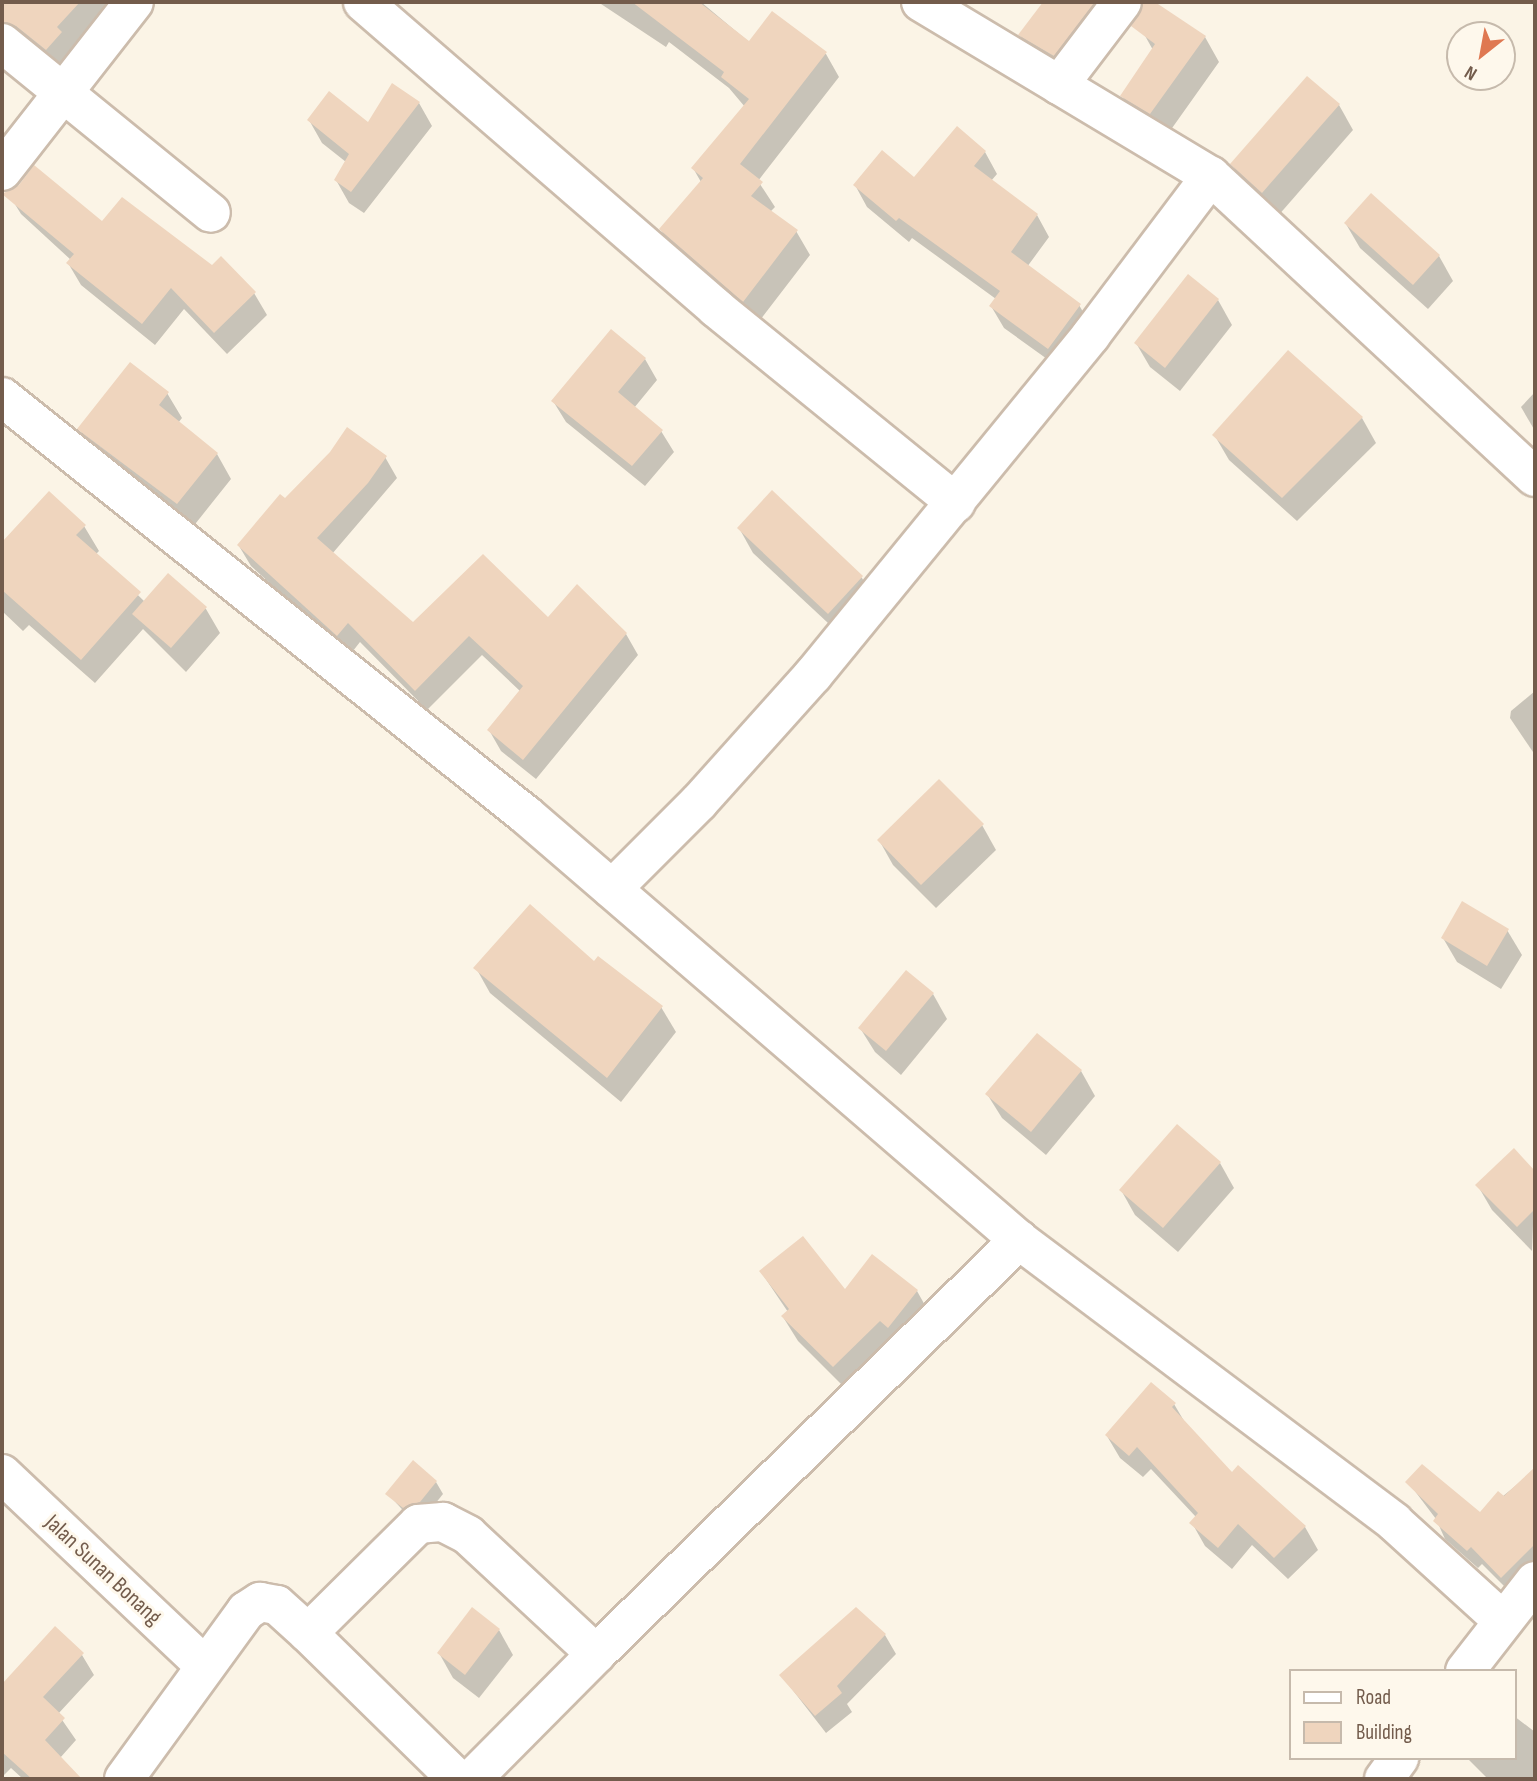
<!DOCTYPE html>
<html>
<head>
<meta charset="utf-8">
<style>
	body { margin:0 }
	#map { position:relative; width:1537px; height:1781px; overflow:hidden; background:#fbf4e6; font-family:"Sofia Sans Condensed",sans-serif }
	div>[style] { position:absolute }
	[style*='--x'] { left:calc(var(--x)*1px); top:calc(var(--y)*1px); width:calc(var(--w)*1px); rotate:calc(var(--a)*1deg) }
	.shadow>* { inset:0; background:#0003 }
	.building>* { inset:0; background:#efd5be }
	.roads { filter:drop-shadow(2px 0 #ccbcac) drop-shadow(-2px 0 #ccbcac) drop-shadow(0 2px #ccbcac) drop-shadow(0 -2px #ccbcac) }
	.minor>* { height:38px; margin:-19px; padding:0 19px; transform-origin:19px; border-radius:19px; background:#fff }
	span { translate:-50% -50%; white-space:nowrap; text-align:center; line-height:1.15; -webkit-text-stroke:6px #fef8ec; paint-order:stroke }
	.street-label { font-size:23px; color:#735c4c }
	.frame { position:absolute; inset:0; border:4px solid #735c4c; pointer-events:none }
	.legend { position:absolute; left:1289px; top:1669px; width:228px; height:91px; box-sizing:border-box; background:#fef8ec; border:2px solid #c6baac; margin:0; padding:9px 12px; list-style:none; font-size:21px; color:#735c4c }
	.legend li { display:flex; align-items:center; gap:14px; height:35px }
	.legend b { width:35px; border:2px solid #c6baac }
	.north { position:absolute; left:1446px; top:21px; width:70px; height:70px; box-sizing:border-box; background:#fef8ec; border:2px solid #c6baac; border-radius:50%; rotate:211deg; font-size:19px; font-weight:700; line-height:28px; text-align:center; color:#735c4c }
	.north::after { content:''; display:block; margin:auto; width:24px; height:32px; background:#df7851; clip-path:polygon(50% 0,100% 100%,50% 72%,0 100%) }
</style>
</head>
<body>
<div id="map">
	<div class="shadow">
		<div style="clip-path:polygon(2px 2px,116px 2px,60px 74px,2px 37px)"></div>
		<div style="clip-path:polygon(598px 2px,701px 2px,750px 43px,826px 54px,839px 77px,758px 181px,775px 207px,770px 212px,796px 231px,810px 255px,757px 324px,674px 253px,661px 230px,701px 182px,693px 168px,745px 107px,729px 88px,669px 42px,666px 47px)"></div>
		<div style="clip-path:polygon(1045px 2px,1114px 2px,1068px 80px,1034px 59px,1020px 35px)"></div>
		<div style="clip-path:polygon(1144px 34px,1205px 37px,1219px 62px,1165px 138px,1137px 121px,1122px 96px,1153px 50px)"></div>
		<div style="clip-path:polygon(1307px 78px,1339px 105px,1353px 130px,1277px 217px,1246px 189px,1232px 164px)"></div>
		<div style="clip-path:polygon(392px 86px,419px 103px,432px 126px,364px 213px,349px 203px,336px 180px,346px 162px,322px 143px,309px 120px,369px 125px)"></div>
		<div style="clip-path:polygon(957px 129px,985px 152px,997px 174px,991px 181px,1037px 215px,1049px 237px,1027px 267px,1079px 305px,1092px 327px,1061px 369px,1004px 328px,991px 306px,996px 299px,912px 238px,909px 242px,867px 207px,855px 185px,915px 179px)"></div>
		<div style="clip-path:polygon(8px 193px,102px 223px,212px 267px,254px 293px,267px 315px,227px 354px,184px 309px,155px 345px,81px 285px,68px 263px,71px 260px,21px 214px)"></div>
		<div style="clip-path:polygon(1371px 196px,1439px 256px,1453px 281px,1428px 309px,1360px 248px,1346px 224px)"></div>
		<div style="clip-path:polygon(1218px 300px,1232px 325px,1180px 391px,1150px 367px,1136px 343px)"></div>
		<div style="clip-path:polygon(645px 359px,657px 380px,634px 408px,661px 431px,674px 452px,645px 486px,566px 422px,553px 401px)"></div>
		<div style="clip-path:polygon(1535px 392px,1535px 431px,1521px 407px)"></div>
		<div style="clip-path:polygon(167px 393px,182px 418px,178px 423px,217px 454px,231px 479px,192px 528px,93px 453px,79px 429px)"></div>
		<div style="clip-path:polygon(1362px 418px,1376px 443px,1297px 521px,1229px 460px,1215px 436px)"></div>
		<div style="clip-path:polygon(385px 457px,397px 478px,332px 554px,413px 625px,548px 620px,577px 586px,626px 634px,638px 655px,536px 779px,501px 751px,489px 730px,521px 692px,482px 655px,427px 710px,360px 642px,349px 656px,251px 566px,239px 546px,285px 500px)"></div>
		<div style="clip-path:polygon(772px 493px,862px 578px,876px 602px,843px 637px,753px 553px,739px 528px)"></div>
		<div style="clip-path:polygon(49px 494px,84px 526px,99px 551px,96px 554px,145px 602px,168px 576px,206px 609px,220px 633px,186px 672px,143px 629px,95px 683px,29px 625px,23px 631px,2px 611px,2px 544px)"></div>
		<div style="clip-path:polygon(1535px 691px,1535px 755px,1510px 718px,1511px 711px)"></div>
		<div style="clip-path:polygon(982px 825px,996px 850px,936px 908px,893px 865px,879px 840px)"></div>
		<div style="clip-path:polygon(1507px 930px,1522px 955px,1501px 989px,1457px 962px,1443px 938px)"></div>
		<div style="clip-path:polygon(594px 963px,661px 1007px,676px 1032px,621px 1102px,490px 993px,476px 968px)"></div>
		<div style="clip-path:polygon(933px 994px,947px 1019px,901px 1075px,875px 1052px,860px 1028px)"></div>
		<div style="clip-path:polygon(1037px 1035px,1081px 1071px,1095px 1096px,1046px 1155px,1002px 1118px,987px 1094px)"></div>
		<div style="clip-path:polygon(1514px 1151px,1535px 1173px,1532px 1251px,1492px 1210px,1478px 1186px)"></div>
		<div style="clip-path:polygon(1220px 1163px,1234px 1188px,1178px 1252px,1135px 1215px,1121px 1190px)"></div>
		<div style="clip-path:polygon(761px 1272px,845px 1292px,917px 1291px,931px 1316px,848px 1391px,798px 1341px,783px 1317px,788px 1312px)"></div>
		<div style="clip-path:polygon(1174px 1404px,1187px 1426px,1232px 1474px,1305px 1527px,1318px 1550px,1288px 1579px,1252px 1545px,1232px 1569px,1205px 1546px,1192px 1523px,1196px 1517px,1151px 1469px,1143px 1477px,1120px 1458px,1107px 1436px)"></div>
		<div style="clip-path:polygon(1535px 1470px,1535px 1572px,1513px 1595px,1482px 1564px,1478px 1568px,1445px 1539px,1436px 1519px,1408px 1482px,1480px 1515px)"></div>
		<div style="clip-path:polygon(436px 1482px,443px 1494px,427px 1514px,411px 1519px,388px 1494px)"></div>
		<div style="clip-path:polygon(856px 1609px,885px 1635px,896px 1654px,847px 1704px,852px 1712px,826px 1733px,781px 1675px)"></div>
		<div style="clip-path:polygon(55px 1629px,82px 1655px,94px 1675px,58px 1714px,76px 1740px,60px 1758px,79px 1779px,23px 1779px,11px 1768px,2px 1777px,2px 1686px)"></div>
		<div style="clip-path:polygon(499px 1630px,513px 1655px,479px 1698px,453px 1678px,439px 1653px)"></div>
		<div style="clip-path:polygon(1514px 1716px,1535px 1732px,1535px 1779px,1488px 1779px,1467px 1758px,1514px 1758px)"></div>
	</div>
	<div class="building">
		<div style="clip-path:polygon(2px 2px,80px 2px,57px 27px,62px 32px,46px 50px,16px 26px,2px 22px)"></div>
		<div style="clip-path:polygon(632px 2px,699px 2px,749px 41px,772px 11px,827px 52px,740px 164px,763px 182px,751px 196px,798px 230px,743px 302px,659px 229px,703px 178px,691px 168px,749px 99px,721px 77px,724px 72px)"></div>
		<div style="clip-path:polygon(1043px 2px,1095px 2px,1054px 56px,1018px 35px)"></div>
		<div style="clip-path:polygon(1143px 2px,1155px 2px,1206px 36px,1150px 114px,1120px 96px,1155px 44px,1131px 26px)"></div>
		<div style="clip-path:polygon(1307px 76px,1340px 104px,1262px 193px,1230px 164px)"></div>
		<div style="clip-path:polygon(392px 83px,420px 102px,351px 192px,334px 180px,349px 154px,307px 120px,329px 91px,368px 122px)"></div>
		<div style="clip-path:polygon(957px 126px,986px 151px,974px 166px,1038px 214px,1011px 252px,1081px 304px,1048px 349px,989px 306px,1000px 291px,899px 218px,896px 221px,853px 185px,882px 150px,914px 177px)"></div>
		<div style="clip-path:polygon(34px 165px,102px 221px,122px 197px,212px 265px,221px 256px,256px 292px,214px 333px,171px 288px,142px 324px,66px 263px,74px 254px,2px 194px,19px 185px)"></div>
		<div style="clip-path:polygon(1371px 193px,1440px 255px,1413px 285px,1344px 223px)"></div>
		<div style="clip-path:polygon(1188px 274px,1219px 299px,1165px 368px,1134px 343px)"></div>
		<div style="clip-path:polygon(611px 329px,646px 358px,618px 392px,663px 430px,632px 466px,551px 401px)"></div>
		<div style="clip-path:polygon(1288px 350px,1363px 417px,1282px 498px,1212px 435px)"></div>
		<div style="clip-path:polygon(130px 362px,169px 392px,159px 405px,218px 453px,177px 504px,77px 429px)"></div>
		<div style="clip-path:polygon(347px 427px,387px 456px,368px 483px,317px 538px,413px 622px,483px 554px,548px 617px,577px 584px,627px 633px,523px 760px,487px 730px,523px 686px,469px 636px,415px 691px,348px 623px,337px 636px,237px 545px,280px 494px,285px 498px,330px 452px)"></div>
		<div style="clip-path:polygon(772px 490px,863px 576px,828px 614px,737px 528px)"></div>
		<div style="clip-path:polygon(49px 491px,86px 525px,76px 535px,141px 592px,81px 660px,2px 590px,2px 542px)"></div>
		<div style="clip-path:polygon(168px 573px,207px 607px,171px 648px,132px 614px)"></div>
		<div style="clip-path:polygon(939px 779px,984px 824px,921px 885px,877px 840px)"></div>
		<div style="clip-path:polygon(1462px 901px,1509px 929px,1487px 966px,1441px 938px)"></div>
		<div style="clip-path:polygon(530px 904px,594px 961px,598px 956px,663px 1006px,607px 1078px,473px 968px)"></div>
		<div style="clip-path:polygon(906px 970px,934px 993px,886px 1051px,858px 1028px)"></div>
		<div style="clip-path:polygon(1037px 1033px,1082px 1070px,1031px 1132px,985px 1094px)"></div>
		<div style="clip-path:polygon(1177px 1124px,1221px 1162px,1163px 1228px,1119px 1190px)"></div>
		<div style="clip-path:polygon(1514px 1148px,1535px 1171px,1535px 1209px,1517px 1227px,1475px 1185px)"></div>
		<div style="clip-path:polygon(803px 1236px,845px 1289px,872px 1254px,918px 1290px,888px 1328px,880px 1321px,833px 1367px,781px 1316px,789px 1309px,759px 1271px)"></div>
		<div style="clip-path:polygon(1151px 1382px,1176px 1403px,1172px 1407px,1232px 1472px,1238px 1465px,1306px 1526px,1274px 1558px,1238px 1524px,1218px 1548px,1189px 1523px,1198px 1513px,1137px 1447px,1129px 1456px,1105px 1435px)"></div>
		<div style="clip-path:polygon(413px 1460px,437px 1481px,420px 1502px,403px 1508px,385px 1494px)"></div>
		<div style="clip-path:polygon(1422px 1464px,1480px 1512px,1498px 1491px,1504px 1496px,1535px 1467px,1535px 1544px,1501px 1578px,1471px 1547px,1467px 1551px,1433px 1521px,1438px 1514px,1405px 1482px)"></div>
		<div style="clip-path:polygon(472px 1607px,500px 1629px,465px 1675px,437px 1653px)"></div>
		<div style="clip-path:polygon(856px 1607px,886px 1634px,837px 1686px,842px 1693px,815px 1716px,779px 1675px)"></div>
		<div style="clip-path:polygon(55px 1626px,84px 1653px,43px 1697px,65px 1718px,45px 1740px,82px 1779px,32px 1779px,2px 1752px,2px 1684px)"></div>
	</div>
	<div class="roads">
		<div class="minor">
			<div style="--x:363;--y:2;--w:467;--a:40.9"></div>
			<div style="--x:716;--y:308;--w:309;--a:39.1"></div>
			<div style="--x:921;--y:2;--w:338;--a:31"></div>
			<div style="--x:1211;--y:176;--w:442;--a:42.9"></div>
			<div style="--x:2;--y:43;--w:269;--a:39.1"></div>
			<div style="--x:1059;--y:85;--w:104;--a:-52.8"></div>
			<div style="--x:2;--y:171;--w:214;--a:-52"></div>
			<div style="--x:2;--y:397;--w:670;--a:38.58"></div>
			<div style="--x:526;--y:815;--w:651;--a:40.76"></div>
			<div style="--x:1019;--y:1240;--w:469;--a:36.9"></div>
			<div style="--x:1394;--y:1522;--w:146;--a:42.2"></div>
			<div style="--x:612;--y:889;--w:123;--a:-45"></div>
			<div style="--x:699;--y:802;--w:171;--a:-48.1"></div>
			<div style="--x:813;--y:675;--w:439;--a:-50.7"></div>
			<div style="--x:1091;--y:335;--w:199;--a:-53"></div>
			<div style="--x:2;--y:1474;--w:279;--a:43.4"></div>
			<div style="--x:308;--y:1633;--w:155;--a:-44.7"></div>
			<div style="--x:418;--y:1524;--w:25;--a:-5"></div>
			<div style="--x:443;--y:1522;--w:28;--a:27"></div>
			<div style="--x:468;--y:1535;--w:175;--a:42.9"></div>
			<div style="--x:596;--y:1654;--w:592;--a:-44.38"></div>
			<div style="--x:1465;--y:1671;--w:114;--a:-52.1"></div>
			<div style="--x:124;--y:1779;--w:208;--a:-54"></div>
			<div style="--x:246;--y:1611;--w:17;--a:-33"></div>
			<div style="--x:260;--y:1602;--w:17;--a:10"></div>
			<div style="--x:277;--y:1605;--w:42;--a:42.1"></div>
			<div style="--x:308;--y:1633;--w:209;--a:44.4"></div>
			<div style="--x:472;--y:1779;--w:176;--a:-45.2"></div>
			<div style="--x:1384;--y:1779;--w:26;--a:-54"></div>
		</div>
	</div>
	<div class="street-label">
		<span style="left:103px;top:1570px;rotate:43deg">Jalan Sunan Bonang</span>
	</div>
	<div class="frame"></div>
	<ul class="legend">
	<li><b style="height:9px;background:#fff"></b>Road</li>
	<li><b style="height:19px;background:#efd5be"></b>Building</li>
	</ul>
	<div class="north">N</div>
</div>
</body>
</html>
